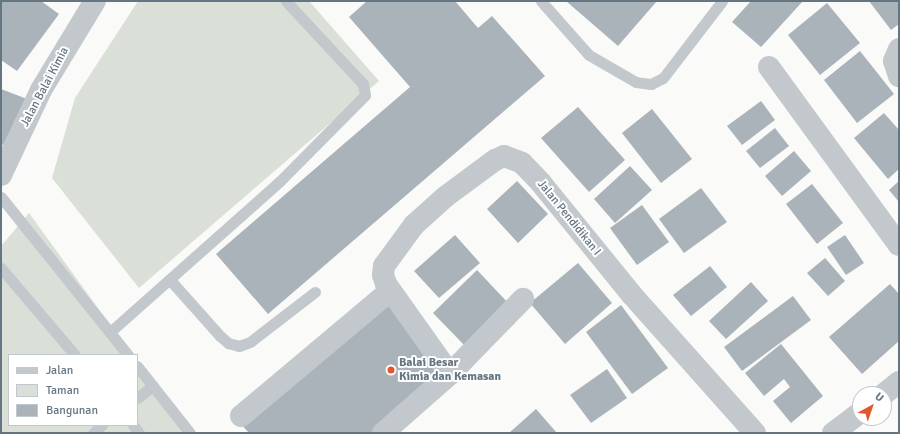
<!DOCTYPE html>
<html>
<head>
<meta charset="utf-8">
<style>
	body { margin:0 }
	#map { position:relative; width:900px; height:434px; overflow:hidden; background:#fafaf8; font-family:Signika,sans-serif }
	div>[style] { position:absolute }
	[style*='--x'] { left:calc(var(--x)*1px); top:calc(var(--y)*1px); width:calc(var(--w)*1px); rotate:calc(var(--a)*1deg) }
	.green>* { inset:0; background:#dadfd7 }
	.building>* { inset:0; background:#aab3b9 }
	.service>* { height:11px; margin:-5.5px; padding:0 5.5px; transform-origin:5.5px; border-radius:5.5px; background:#c3c8cc }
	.minor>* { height:22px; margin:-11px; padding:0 11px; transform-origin:11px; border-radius:11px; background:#c3c8cc }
	.dots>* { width:11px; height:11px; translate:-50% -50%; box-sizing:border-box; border:2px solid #fff; border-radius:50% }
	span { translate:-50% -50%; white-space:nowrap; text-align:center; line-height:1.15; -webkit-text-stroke:4px #fff; paint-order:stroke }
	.street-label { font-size:12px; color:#657683 }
	.poi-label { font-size:12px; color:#657683; font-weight:700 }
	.left { translate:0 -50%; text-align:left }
	.frame { position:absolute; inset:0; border:2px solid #657683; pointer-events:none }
	.legend { position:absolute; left:8px; top:354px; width:130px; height:72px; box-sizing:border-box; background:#fff; border:1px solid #c1c8cd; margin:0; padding:5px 7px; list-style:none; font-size:12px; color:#657683 }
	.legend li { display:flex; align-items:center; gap:8px; height:20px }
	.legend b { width:20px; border:1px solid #c1c8cd }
	.north { position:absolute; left:852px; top:386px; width:40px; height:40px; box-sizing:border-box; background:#fff; border:1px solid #c1c8cd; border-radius:50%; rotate:40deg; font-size:11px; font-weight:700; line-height:16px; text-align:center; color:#657683 }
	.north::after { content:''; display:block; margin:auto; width:14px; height:18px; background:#e4572e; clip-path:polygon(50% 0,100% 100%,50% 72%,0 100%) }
</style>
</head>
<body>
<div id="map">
	<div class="green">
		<div style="clip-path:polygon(138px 1px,309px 1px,379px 81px,139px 288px,52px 178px,75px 98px)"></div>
		<div style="clip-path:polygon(29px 213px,132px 355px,9px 355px,9px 425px,137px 425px,137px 362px,189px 433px,1px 433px,1px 246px)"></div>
	</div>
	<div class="building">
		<div style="clip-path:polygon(1px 1px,41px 1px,59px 14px,17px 71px,1px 60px)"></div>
		<div style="clip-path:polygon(367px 1px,455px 1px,478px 28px,492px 16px,545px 76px,268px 314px,216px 254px,410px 87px,349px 17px)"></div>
		<div style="clip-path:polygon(566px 1px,657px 1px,618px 46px)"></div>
		<div style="clip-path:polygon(751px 1px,803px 1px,761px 47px,732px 22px)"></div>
		<div style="clip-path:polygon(869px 1px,899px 1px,899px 24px,891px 30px)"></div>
		<div style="clip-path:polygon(827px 3px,860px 43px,820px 75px,788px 35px)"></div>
		<div style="clip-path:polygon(860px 51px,894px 94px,857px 123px,824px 80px)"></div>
		<div style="clip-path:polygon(1px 89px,27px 99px,8px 147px,1px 144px)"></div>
		<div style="clip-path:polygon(761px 101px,775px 120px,742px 145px,727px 126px)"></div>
		<div style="clip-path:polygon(578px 107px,625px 160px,589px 192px,541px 138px)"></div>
		<div style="clip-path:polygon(652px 109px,692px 159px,661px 183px,622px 133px)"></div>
		<div style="clip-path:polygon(884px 113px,899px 130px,899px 169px,888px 179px,854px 138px)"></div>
		<div style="clip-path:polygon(775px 128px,789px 146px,760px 168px,746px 151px)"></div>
		<div style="clip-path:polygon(794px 151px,811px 171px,782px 196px,765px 176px)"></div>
		<div style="clip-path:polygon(630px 166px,652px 190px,615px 223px,594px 199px)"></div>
		<div style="clip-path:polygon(517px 181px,548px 214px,518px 243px,487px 209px)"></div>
		<div style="clip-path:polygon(899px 181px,899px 202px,889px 190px)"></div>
		<div style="clip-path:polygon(812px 184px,843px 223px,817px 244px,786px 204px)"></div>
		<div style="clip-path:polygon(701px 188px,727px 222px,684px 253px,659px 219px)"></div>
		<div style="clip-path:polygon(642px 205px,669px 242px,637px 265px,610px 228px)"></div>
		<div style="clip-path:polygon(455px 235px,480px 263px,439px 298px,414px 271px)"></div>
		<div style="clip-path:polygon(845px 235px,864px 263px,846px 275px,827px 247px)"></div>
		<div style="clip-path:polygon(825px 258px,845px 281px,828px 296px,807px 273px)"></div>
		<div style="clip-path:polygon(578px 263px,612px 303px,565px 344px,530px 303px)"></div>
		<div style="clip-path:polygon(710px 266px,727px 287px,691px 316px,673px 295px)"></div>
		<div style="clip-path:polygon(477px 270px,511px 306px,467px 348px,433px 313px)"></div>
		<div style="clip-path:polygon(751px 282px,768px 301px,726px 339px,709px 321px)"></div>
		<div style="clip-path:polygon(890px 284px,899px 294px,899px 341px,862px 374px,829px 337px)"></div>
		<div style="clip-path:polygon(793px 296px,811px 320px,742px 371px,724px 347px)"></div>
		<div style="clip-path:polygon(390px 300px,448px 374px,377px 433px,249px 433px,240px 423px)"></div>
		<div style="clip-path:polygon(621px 305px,668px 368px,632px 394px,586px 332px)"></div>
		<div style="clip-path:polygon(781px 344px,823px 396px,791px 423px,773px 401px,790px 387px,784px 379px,764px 396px,745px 373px)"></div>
		<div style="clip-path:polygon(607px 369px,627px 398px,591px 423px,570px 395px)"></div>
		<div style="clip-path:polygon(536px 409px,557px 433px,509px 433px)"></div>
	</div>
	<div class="service">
		<div style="--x:541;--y:1;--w:72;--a:48.4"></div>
		<div style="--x:589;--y:55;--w:54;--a:29.9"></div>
		<div style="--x:636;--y:82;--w:15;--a:8"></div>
		<div style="--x:651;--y:84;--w:13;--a:-27"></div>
		<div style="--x:663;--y:78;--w:97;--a:-52.5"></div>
		<div style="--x:1;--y:197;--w:203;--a:51.2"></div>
		<div style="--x:1;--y:268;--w:114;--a:49.6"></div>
		<div style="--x:171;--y:281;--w:74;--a:48.3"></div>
		<div style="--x:220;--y:336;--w:11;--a:41"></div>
		<div style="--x:228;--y:343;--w:11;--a:15"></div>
		<div style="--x:239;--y:346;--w:12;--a:-20"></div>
		<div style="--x:250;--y:342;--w:82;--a:-37.6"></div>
		<div style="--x:110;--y:332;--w:226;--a:-41.6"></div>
		<div style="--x:279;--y:182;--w:122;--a:-45.3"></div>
		<div style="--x:365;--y:95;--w:11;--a:-100"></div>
		<div style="--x:363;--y:84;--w:113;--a:-132.9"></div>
		<div style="--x:137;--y:366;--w:85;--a:51.7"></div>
		<div style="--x:137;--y:398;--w:20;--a:-37"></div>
		<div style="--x:133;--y:425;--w:10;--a:53"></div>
		<div style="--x:93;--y:433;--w:12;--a:-42"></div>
	</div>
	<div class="minor">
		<div style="--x:899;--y:49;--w:13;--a:113"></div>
		<div style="--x:894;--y:61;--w:16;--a:72"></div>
		<div style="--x:769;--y:67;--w:220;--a:53.9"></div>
		<div style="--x:1;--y:175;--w:94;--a:-64.8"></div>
		<div style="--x:41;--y:90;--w:104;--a:-58.8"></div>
		<div style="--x:450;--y:374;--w:110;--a:-125.4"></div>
		<div style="--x:386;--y:284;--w:9;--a:-108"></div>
		<div style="--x:383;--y:275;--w:9;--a:-84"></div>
		<div style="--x:384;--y:266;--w:51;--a:-53.8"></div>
		<div style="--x:414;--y:225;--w:42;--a:-42.1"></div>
		<div style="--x:445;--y:197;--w:62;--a:-36.5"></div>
		<div style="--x:495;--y:160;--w:10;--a:-24"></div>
		<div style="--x:504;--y:156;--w:19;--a:21"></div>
		<div style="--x:522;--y:163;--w:28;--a:46"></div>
		<div style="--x:541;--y:183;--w:144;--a:50.9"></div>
		<div style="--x:632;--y:295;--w:185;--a:48.3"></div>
		<div style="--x:884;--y:394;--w:19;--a:-39"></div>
		<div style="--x:241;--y:416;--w:194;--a:-40"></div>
		<div style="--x:383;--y:433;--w:89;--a:-41.4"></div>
		<div style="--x:450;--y:374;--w:105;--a:-45.8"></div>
		<div style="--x:833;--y:433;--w:34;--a:-37"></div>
	</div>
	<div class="dots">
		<div style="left:391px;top:370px;background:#e4572e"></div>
	</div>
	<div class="street-label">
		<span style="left:45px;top:87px;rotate:-62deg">Jalan Balai Kimia</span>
		<span style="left:569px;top:218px;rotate:51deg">Jalan Pendidikan I</span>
	</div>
	<div class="poi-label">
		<span class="left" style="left:399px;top:370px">Balai Besar<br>Kimia dan Kemasan</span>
	</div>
	<div class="frame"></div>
	<ul class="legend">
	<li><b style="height:5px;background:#c3c8cc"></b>Jalan</li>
	<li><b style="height:11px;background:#dadfd7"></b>Taman</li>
	<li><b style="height:11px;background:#aab3b9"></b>Bangunan</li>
	</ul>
	<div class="north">U</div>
</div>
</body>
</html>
